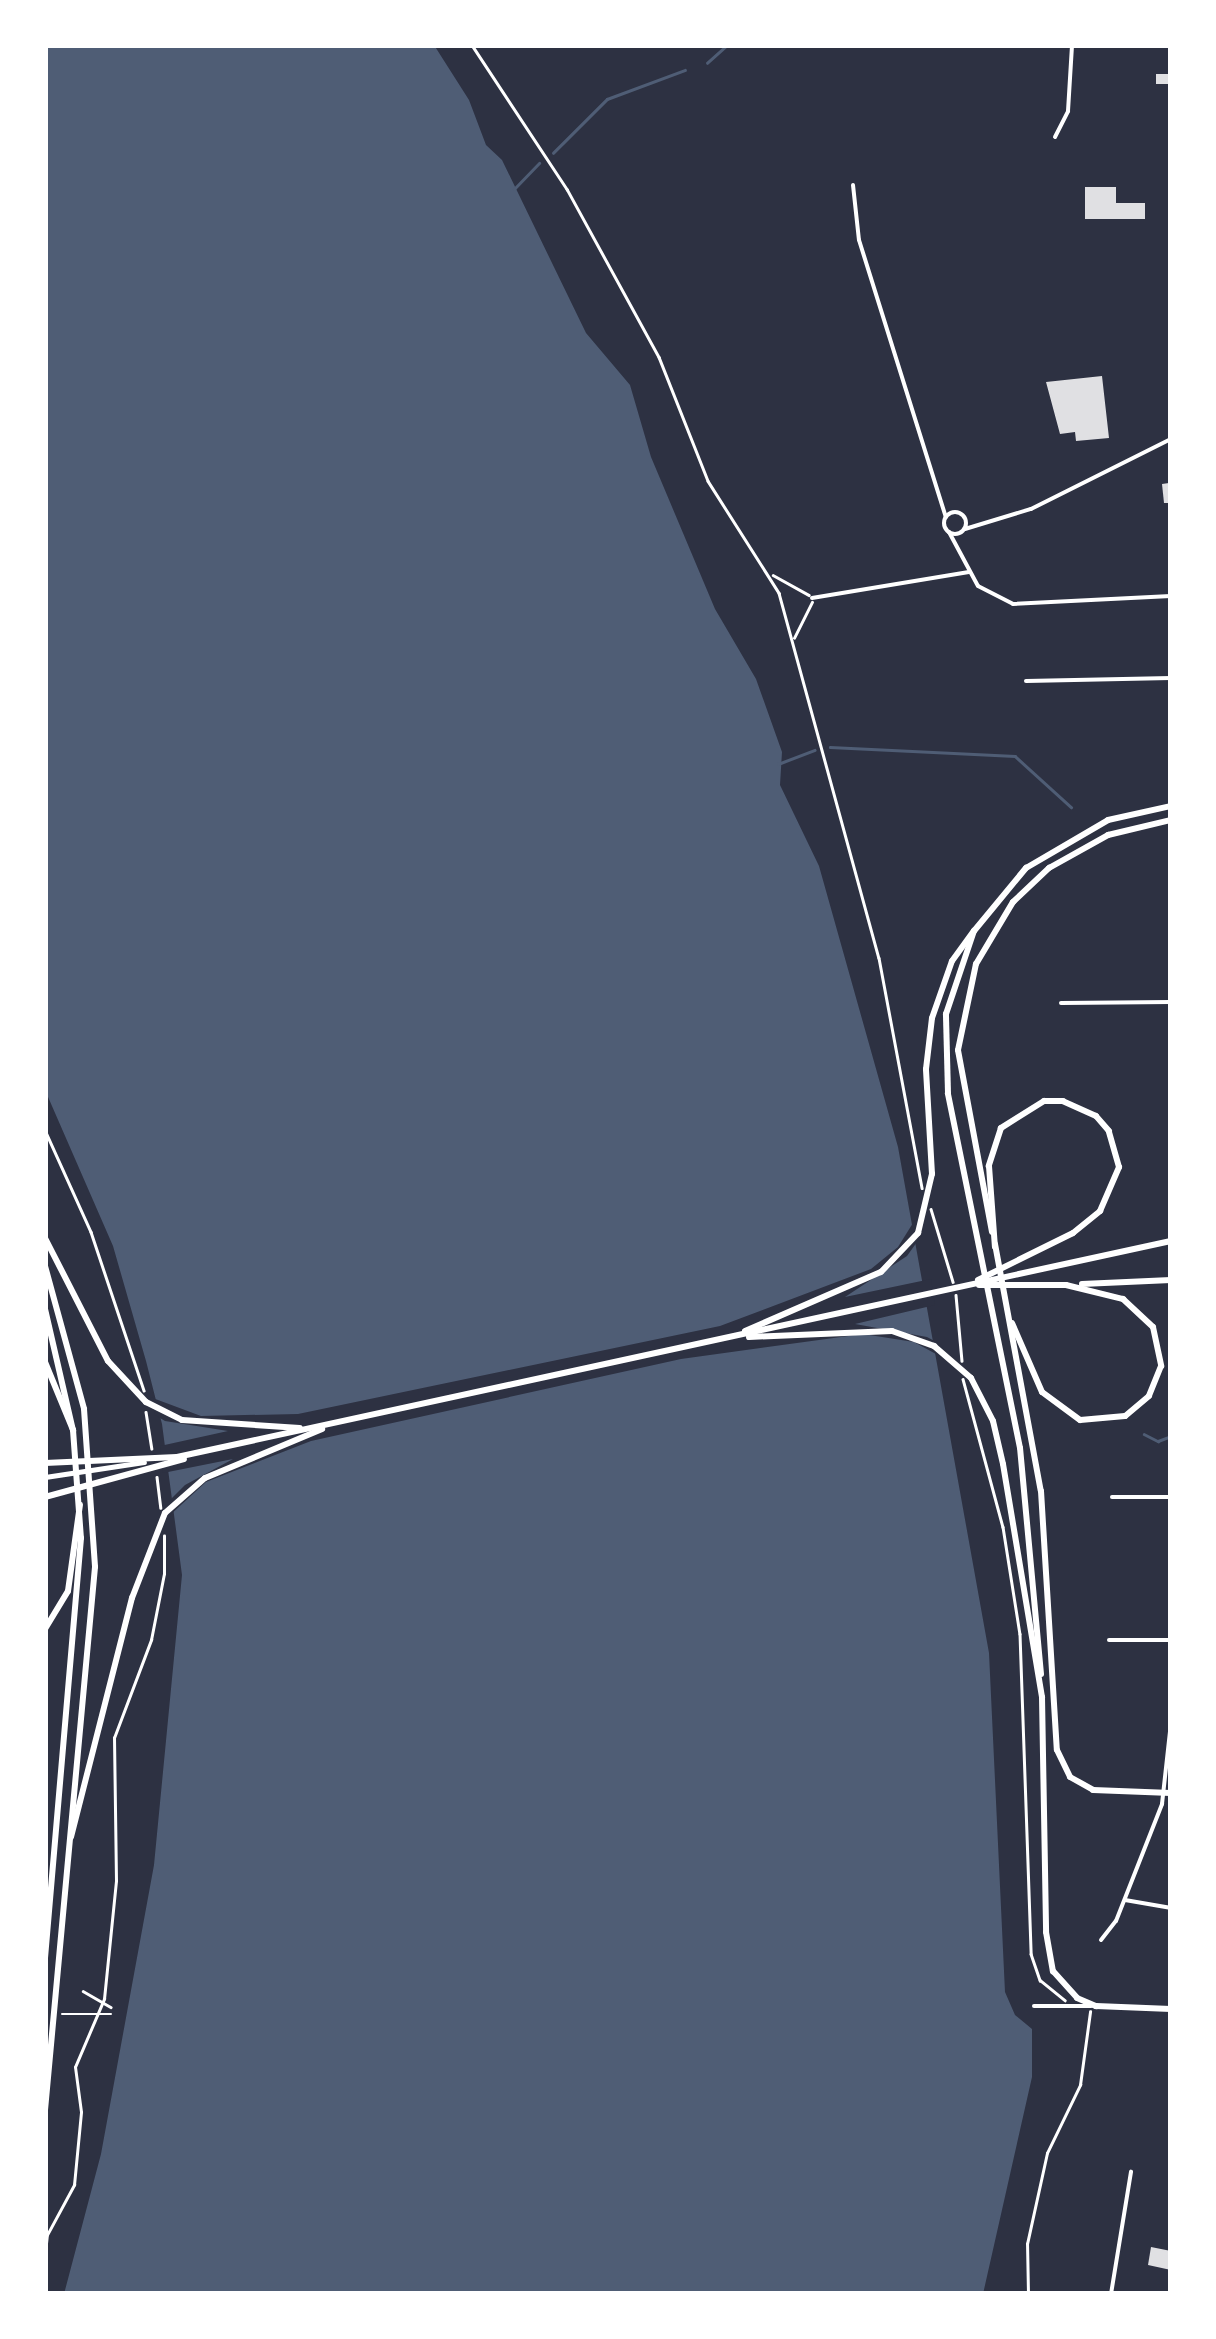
<!DOCTYPE html>
<html>
<head>
<meta charset="utf-8">
<style>
	body { margin:0 }
	#map { position:relative; width:1216px; height:2339px; overflow:hidden; background:#2d3142; font-family:"Asap Condensed",sans-serif }
	div>[style] { position:absolute }
	[style*='--x'] { left:calc(var(--x)*1px); top:calc(var(--y)*1px); width:calc(var(--w)*1px); rotate:calc(var(--a)*1deg) }
	.water>* { inset:0; background:#4f5d75 }
	.pier>* { inset:0; background:#2d3142 }
	.stream>* { height:2.5px; margin:-1.25px; padding:0 1.25px; transform-origin:1.25px; border-radius:1.25px; background:#4f5d75 }
	.building>* { inset:0; background:#e0e0e3 }
	.path>* { height:2.5px; margin:-1.25px; padding:0 1.25px; transform-origin:1.25px; border-radius:1.25px; background:#fff }
	.minor>* { height:4px; margin:-2px; padding:0 2px; transform-origin:2px; border-radius:2px; background:#fff }
	.minor>.ring { margin:-2px; padding:0; box-sizing:content-box; background:none; border:4px solid #fff; border-radius:50% }
	.secondary>* { height:5px; margin:-2.5px; padding:0 2.5px; transform-origin:2.5px; border-radius:2.5px; background:#fff }
	.primary>* { height:6px; margin:-3px; padding:0 3px; transform-origin:3px; border-radius:3px; background:#fff }
	.trunk>* { height:6px; margin:-3px; padding:0 3px; transform-origin:3px; border-radius:3px; background:#fff }
	span { translate:-50% -50%; white-space:nowrap; text-align:center; line-height:1.15; -webkit-text-stroke:8px #fff; paint-order:stroke }
	.frame { position:absolute; inset:0; border:48px solid #fff; pointer-events:none }
</style>
</head>
<body>
<div id="map">
	<div class="water">
		<div style="clip-path:polygon(45px 45px,434px 45px,469px 100px,486px 145px,502px 160px,586px 333px,630px 385px,651px 457px,715px 609px,756px 679px,782px 752px,780px 785px,819px 866px,898px 1147px,989px 1653px,1005px 1992px,1015px 2015px,1032px 2029px,1032px 2077px,983px 2294px,64px 2294px,101px 2154px,154px 1865px,182px 1575px,162px 1424px,146px 1361px,113px 1246px,45px 1090px)"></div>
	</div>
	<div class="pier">
		<div style="clip-path:polygon(918px 1215px,922px 1235px,907px 1256px,845px 1297px,931px 1279px,935px 1305px,855px 1324px,927px 1337px,942px 1345px,945px 1359px,914px 1342px,863px 1334px,681px 1359px,311px 1441px,206px 1482px,169px 1516px,167px 1503px,185px 1485px,233px 1459px,163px 1473px,160px 1446px,228px 1431px,165px 1421px,155px 1415px,150px 1397px,201px 1416px,298px 1414px,720px 1326px,871px 1269px,898px 1247px)"></div>
	</div>
	<div class="stream">
		<div style="--x:707;--y:63;--w:27;--a:-42"></div>
		<div style="--x:553;--y:153;--w:76;--a:-45"></div>
		<div style="--x:607;--y:99;--w:83;--a:-20.4"></div>
		<div style="--x:514;--y:189;--w:36;--a:-46"></div>
		<div style="--x:830;--y:747;--w:185;--a:2.8"></div>
		<div style="--x:1015;--y:756;--w:76;--a:42.3"></div>
		<div style="--x:778;--y:764;--w:39;--a:-21"></div>
		<div style="--x:1144;--y:1434;--w:16;--a:27"></div>
		<div style="--x:1158;--y:1441;--w:14;--a:-21"></div>
	</div>
	<div class="building">
		<div style="clip-path:polygon(1156px 74px,1171px 74px,1171px 84px,1156px 84px)"></div>
		<div style="clip-path:polygon(1085px 187px,1116px 187px,1116px 203px,1145px 203px,1145px 219px,1085px 219px)"></div>
		<div style="clip-path:polygon(1102px 376px,1109px 438px,1076px 441px,1075px 432px,1060px 434px,1046px 382px)"></div>
		<div style="clip-path:polygon(1169px 483px,1171px 503px,1164px 503px,1162px 484px)"></div>
		<div style="clip-path:polygon(1151px 2247px,1171px 2251px,1171px 2270px,1148px 2265px)"></div>
	</div>
	<div class="path">
		<div style="--x:472;--y:45;--w:173;--a:56.6"></div>
		<div style="--x:567;--y:189;--w:192;--a:61.3"></div>
		<div style="--x:659;--y:357;--w:133;--a:68.4"></div>
		<div style="--x:708;--y:481;--w:133;--a:57.6"></div>
		<div style="--x:779;--y:593;--w:378;--a:74.7"></div>
		<div style="--x:879;--y:958;--w:234;--a:79.4"></div>
		<div style="--x:773;--y:575;--w:41;--a:29.1"></div>
		<div style="--x:794;--y:638;--w:40;--a:-63.4"></div>
		<div style="--x:45;--y:1130;--w:112;--a:65.7"></div>
		<div style="--x:91;--y:1232;--w:167;--a:71.5"></div>
		<div style="--x:931;--y:1209;--w:76;--a:73.2"></div>
		<div style="--x:956;--y:1295;--w:66;--a:84.8"></div>
		<div style="--x:963;--y:1379;--w:153;--a:74.9"></div>
		<div style="--x:1003;--y:1527;--w:108;--a:81"></div>
		<div style="--x:1020;--y:1634;--w:320;--a:88"></div>
		<div style="--x:1031;--y:1954;--w:28;--a:71"></div>
		<div style="--x:1040;--y:1980;--w:32;--a:39"></div>
		<div style="--x:146;--y:1412;--w:37;--a:81"></div>
		<div style="--x:157;--y:1477;--w:31;--a:83"></div>
		<div style="--x:83;--y:1991;--w:32;--a:30"></div>
		<div style="--x:62;--y:2014;--w:49;--a:0"></div>
		<div style="--x:45;--y:2253;--w:18;--a:-84"></div>
		<div style="--x:47;--y:2235;--w:57;--a:-61.6"></div>
		<div style="--x:74;--y:2185;--w:73;--a:-84.5"></div>
		<div style="--x:81;--y:2112;--w:45;--a:-97.6"></div>
		<div style="--x:75;--y:2067;--w:74;--a:-66.9"></div>
		<div style="--x:104;--y:1999;--w:119;--a:-84.2"></div>
		<div style="--x:116;--y:1881;--w:143;--a:-90.8"></div>
		<div style="--x:114;--y:1738;--w:105;--a:-69.3"></div>
		<div style="--x:151;--y:1640;--w:67;--a:-78.9"></div>
		<div style="--x:164;--y:1574;--w:38;--a:-90"></div>
		<div style="--x:1028;--y:2294;--w:50;--a:-91.1"></div>
		<div style="--x:1027;--y:2244;--w:93;--a:-77.6"></div>
		<div style="--x:1047;--y:2153;--w:76;--a:-64.1"></div>
		<div style="--x:1080;--y:2085;--w:74;--a:-82.2"></div>
	</div>
	<div class="minor">
		<div style="--x:1055;--y:137;--w:29;--a:-63"></div>
		<div style="--x:1068;--y:111;--w:66;--a:-86.5"></div>
		<div style="--x:853;--y:185;--w:55;--a:83.8"></div>
		<div style="--x:859;--y:240;--w:290;--a:72.6"></div>
		<div class="ring" style="left:944px;top:512px;width:18px;height:18px"></div>
		<div style="--x:965;--y:529;--w:69;--a:-16.9"></div>
		<div style="--x:1031;--y:509;--w:157;--a:-26.6"></div>
		<div style="--x:949;--y:532;--w:61;--a:61.8"></div>
		<div style="--x:978;--y:586;--w:39;--a:27"></div>
		<div style="--x:1013;--y:604;--w:158;--a:-2.9"></div>
		<div style="--x:812;--y:598;--w:159;--a:-9.4"></div>
		<div style="--x:1026;--y:681;--w:145;--a:-1.2"></div>
		<div style="--x:1061;--y:1003;--w:110;--a:-0.5"></div>
		<div style="--x:1112;--y:1497;--w:59;--a:0"></div>
		<div style="--x:1109;--y:1640;--w:62;--a:0"></div>
		<div style="--x:1125;--y:1900;--w:47;--a:9.9"></div>
		<div style="--x:1101;--y:1940;--w:24;--a:-52"></div>
		<div style="--x:1116;--y:1921;--w:126;--a:-68.5"></div>
		<div style="--x:1162;--y:1804;--w:82;--a:-83.7"></div>
		<div style="--x:1034;--y:2006;--w:57;--a:0"></div>
		<div style="--x:1111;--y:2294;--w:124;--a:-80.7"></div>
	</div>
	<div class="secondary">
		<div style="--x:45;--y:1477;--w:100;--a:-8.6"></div>
	</div>
	<div class="primary">
		<div style="--x:992;--y:1232;--w:185;--a:-100.6"></div>
		<div style="--x:958;--y:1050;--w:88;--a:-78.2"></div>
		<div style="--x:976;--y:964;--w:72;--a:-59.2"></div>
		<div style="--x:1013;--y:902;--w:50;--a:-43.4"></div>
		<div style="--x:1049;--y:868;--w:68;--a:-29.2"></div>
		<div style="--x:1108;--y:835;--w:65;--a:-13.4"></div>
		<div style="--x:995;--y:1244;--w:251;--a:79.5"></div>
		<div style="--x:1041;--y:1491;--w:259;--a:86.5"></div>
		<div style="--x:1057;--y:1750;--w:30;--a:64"></div>
		<div style="--x:1070;--y:1777;--w:26;--a:29"></div>
		<div style="--x:1093;--y:1790;--w:78;--a:2.2"></div>
		<div style="--x:45;--y:1266;--w:148;--a:74.7"></div>
		<div style="--x:84;--y:1409;--w:158;--a:86"></div>
		<div style="--x:95;--y:1567;--w:545;--a:95.26"></div>
		<div style="--x:45;--y:1309;--w:124;--a:77"></div>
		<div style="--x:73;--y:1430;--w:108;--a:85.8"></div>
		<div style="--x:81;--y:1538;--w:423;--a:94.9"></div>
		<div style="--x:1041;--y:1674;--w:227;--a:-95.3"></div>
		<div style="--x:1020;--y:1448;--w:362;--a:-101.5"></div>
		<div style="--x:948;--y:1093;--w:79;--a:-91.5"></div>
		<div style="--x:946;--y:1014;--w:88;--a:-71.4"></div>
		<div style="--x:974;--y:931;--w:82;--a:-50.5"></div>
		<div style="--x:1026;--y:868;--w:95;--a:-30.3"></div>
		<div style="--x:1108;--y:820;--w:65;--a:-12.5"></div>
		<div style="--x:1042;--y:1697;--w:235;--a:89"></div>
		<div style="--x:1046;--y:1932;--w:40;--a:80"></div>
		<div style="--x:1053;--y:1971;--w:36;--a:48"></div>
		<div style="--x:1077;--y:1998;--w:21;--a:23"></div>
		<div style="--x:1096;--y:2006;--w:75;--a:2.3"></div>
	</div>
	<div class="trunk">
		<div style="--x:45;--y:1238;--w:138;--a:62.9"></div>
		<div style="--x:108;--y:1361;--w:56;--a:47.2"></div>
		<div style="--x:146;--y:1402;--w:40;--a:26.6"></div>
		<div style="--x:182;--y:1420;--w:118;--a:3.9"></div>
		<div style="--x:978;--y:1280;--w:106;--a:-26.3"></div>
		<div style="--x:1073;--y:1233;--w:35;--a:-39"></div>
		<div style="--x:1100;--y:1211;--w:48;--a:-66.6"></div>
		<div style="--x:1119;--y:1167;--w:37;--a:-106"></div>
		<div style="--x:1109;--y:1131;--w:20;--a:-131"></div>
		<div style="--x:1096;--y:1116;--w:36;--a:-156"></div>
		<div style="--x:1063;--y:1101;--w:19;--a:180"></div>
		<div style="--x:1044;--y:1101;--w:51;--a:147.9"></div>
		<div style="--x:1001;--y:1128;--w:40;--a:108"></div>
		<div style="--x:989;--y:1166;--w:81;--a:85.8"></div>
		<div style="--x:1082;--y:1284;--w:89;--a:-2.6"></div>
		<div style="--x:979;--y:1285;--w:87;--a:0"></div>
		<div style="--x:1066;--y:1285;--w:59;--a:13.8"></div>
		<div style="--x:1123;--y:1299;--w:41;--a:43"></div>
		<div style="--x:1153;--y:1327;--w:40;--a:78"></div>
		<div style="--x:1161;--y:1366;--w:32;--a:112"></div>
		<div style="--x:1149;--y:1396;--w:31;--a:140"></div>
		<div style="--x:1125;--y:1416;--w:45;--a:174.9"></div>
		<div style="--x:1080;--y:1420;--w:47;--a:-143.6"></div>
		<div style="--x:1042;--y:1392;--w:75;--a:-113.5"></div>
		<div style="--x:745;--y:1331;--w:148;--a:-23.5"></div>
		<div style="--x:881;--y:1272;--w:54;--a:-46.5"></div>
		<div style="--x:918;--y:1233;--w:61;--a:-76.7"></div>
		<div style="--x:932;--y:1174;--w:105;--a:-93.3"></div>
		<div style="--x:926;--y:1069;--w:51;--a:-83.3"></div>
		<div style="--x:932;--y:1018;--w:60;--a:-70.7"></div>
		<div style="--x:952;--y:961;--w:37;--a:-54"></div>
		<div style="--x:749;--y:1337;--w:143;--a:-2.4"></div>
		<div style="--x:892;--y:1331;--w:45;--a:19.7"></div>
		<div style="--x:934;--y:1346;--w:49;--a:40.9"></div>
		<div style="--x:971;--y:1378;--w:48;--a:62.9"></div>
		<div style="--x:993;--y:1421;--w:44;--a:76.9"></div>
		<div style="--x:1003;--y:1464;--w:237;--a:80.5"></div>
		<div style="--x:45;--y:1362;--w:74;--a:67.6"></div>
		<div style="--x:45;--y:1463;--w:132;--a:-2.6"></div>
		<div style="--x:177;--y:1457;--w:1017;--a:-12.26"></div>
		<div style="--x:45;--y:1497;--w:144;--a:-15.3"></div>
		<div style="--x:45;--y:1629;--w:44;--a:-58.8"></div>
		<div style="--x:68;--y:1591;--w:87;--a:-82.1"></div>
		<div style="--x:71;--y:1837;--w:247;--a:-75.7"></div>
		<div style="--x:132;--y:1598;--w:91;--a:-68.8"></div>
		<div style="--x:165;--y:1513;--w:53;--a:-41.2"></div>
		<div style="--x:205;--y:1478;--w:127;--a:-22.7"></div>
	</div>
	<div class="frame"></div>
</div>
</body>
</html>
